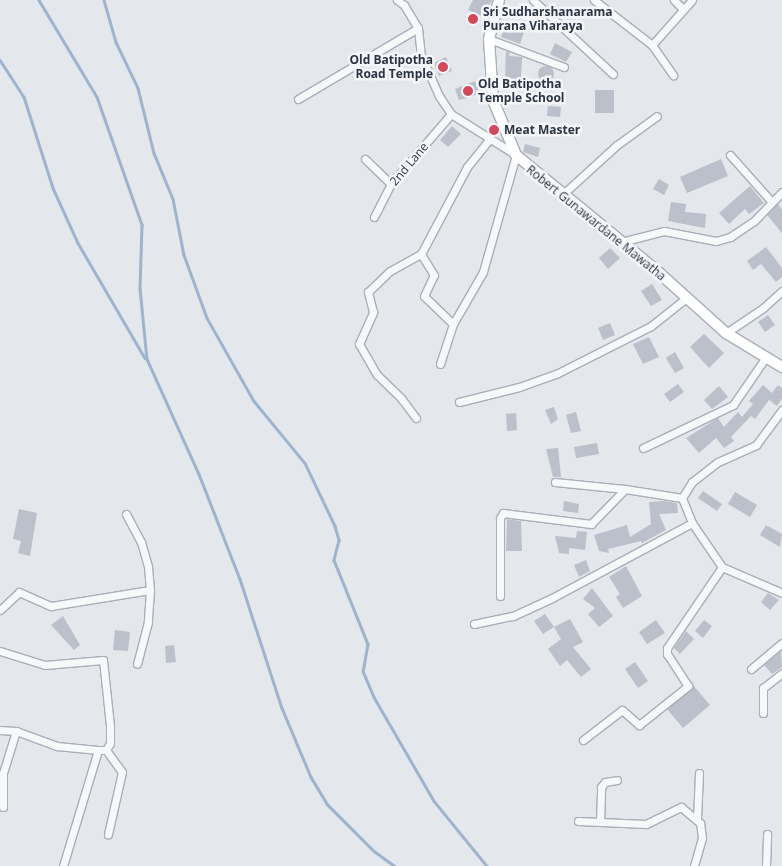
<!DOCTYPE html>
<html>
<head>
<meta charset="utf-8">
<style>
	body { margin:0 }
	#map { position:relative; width:782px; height:866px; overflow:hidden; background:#e4e7ec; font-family:"Open Sans",sans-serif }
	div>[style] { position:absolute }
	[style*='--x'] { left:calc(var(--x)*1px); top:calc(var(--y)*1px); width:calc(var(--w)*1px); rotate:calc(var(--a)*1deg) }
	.stream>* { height:2.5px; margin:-1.25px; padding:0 1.25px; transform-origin:1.25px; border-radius:1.25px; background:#9fb4cc }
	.building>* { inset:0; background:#bbc0ca }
	.round { border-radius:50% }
	.roads { filter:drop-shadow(1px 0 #a9aeb7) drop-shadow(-1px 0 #a9aeb7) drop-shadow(0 1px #a9aeb7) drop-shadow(0 -1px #a9aeb7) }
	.street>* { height:7px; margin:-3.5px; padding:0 3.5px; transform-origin:3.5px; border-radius:3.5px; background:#f7f8fa }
	.secondary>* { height:10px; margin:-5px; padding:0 5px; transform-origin:5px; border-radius:5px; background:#fff }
	.dots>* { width:14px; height:14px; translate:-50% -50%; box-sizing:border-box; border:2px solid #f4f6f9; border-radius:50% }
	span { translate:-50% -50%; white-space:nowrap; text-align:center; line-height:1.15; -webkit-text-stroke:5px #f4f6f9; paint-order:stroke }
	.poi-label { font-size:12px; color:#2b3445; font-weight:700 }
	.left { translate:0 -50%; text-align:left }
	.right { translate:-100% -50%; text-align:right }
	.street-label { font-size:12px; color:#2b3445 }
</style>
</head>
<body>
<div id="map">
	<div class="stream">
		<div style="--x:39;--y:0;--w:113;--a:59.1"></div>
		<div style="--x:97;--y:97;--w:136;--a:70.6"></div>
		<div style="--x:142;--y:225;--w:63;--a:91.8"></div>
		<div style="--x:140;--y:288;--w:71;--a:84.4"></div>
		<div style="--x:147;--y:359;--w:126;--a:65.7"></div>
		<div style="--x:199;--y:474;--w:113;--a:68.7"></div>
		<div style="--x:240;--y:579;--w:136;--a:72"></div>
		<div style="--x:282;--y:708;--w:75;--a:67.2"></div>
		<div style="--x:311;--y:777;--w:31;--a:59"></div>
		<div style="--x:327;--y:804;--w:66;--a:45"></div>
		<div style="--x:374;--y:851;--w:26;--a:36"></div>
		<div style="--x:104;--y:0;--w:44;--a:74.1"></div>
		<div style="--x:116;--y:42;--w:51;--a:64.4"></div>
		<div style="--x:138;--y:88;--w:67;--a:76.2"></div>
		<div style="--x:154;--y:153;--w:50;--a:67.6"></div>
		<div style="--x:173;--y:199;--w:57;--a:78.9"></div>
		<div style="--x:184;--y:255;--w:67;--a:69.9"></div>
		<div style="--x:207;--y:318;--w:95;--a:60.5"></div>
		<div style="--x:254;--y:401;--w:80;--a:50.6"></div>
		<div style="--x:305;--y:463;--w:70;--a:64.5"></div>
		<div style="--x:335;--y:526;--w:15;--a:74"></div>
		<div style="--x:339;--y:540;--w:21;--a:104"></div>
		<div style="--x:334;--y:560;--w:91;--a:68"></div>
		<div style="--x:368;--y:644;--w:27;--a:100"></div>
		<div style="--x:363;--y:671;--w:28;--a:67"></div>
		<div style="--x:374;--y:697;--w:120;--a:60"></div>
		<div style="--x:434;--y:801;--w:84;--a:50.8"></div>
		<div style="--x:0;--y:60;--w:44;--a:57"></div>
		<div style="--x:24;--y:97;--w:96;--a:72.3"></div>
		<div style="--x:53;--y:188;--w:60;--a:65.6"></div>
		<div style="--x:78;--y:243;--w:133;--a:59.8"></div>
	</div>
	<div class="building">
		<div style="clip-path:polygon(473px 0,492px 0,484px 17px,468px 10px)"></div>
		<div style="clip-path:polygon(506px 23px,525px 29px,520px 44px,501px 37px)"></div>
		<div style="clip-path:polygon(555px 43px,572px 52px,566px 62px,550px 54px)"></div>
		<div style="clip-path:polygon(506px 51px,510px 53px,509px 56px,522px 57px,521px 79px,505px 79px)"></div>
		<div style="clip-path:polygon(446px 57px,452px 71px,439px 76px,434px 63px)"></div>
		<div class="round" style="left:538px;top:66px;width:16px;height:16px"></div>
		<div style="clip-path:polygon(475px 81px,480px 94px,459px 100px,455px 89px)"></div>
		<div style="clip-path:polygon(595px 90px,614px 90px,614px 113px,595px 113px)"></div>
		<div style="clip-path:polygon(508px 95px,527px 96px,527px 104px,508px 104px)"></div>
		<div style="clip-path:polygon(548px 106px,561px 107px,560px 117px,547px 116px)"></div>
		<div style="clip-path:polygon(452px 126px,461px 134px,448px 147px,440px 140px)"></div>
		<div style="clip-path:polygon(525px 144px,540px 148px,538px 157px,523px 152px)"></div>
		<div style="clip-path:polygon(721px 159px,728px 176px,687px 193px,680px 177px)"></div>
		<div style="clip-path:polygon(659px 179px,669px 185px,664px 195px,653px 189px)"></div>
		<div style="clip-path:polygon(750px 186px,764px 203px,749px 214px,745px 209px,729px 224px,719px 213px)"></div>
		<div style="clip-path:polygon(671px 202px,686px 204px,685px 212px,706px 214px,705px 228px,668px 221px)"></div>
		<div style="clip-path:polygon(778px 204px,782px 210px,782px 233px,767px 215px)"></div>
		<div style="clip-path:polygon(766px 247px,782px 268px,782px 277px,776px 282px,761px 264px,753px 270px,747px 261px)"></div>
		<div style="clip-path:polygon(610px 248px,620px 258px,608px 269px,599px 258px)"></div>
		<div style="clip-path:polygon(652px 284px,662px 300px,651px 306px,641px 291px)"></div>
		<div style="clip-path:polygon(768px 315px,775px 325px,765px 332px,758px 322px)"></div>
		<div style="clip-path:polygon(610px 323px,615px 335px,603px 340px,598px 328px)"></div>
		<div style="clip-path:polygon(704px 334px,724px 353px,709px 368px,690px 347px)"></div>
		<div style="clip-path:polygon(649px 337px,659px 357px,643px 364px,633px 344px)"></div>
		<div style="clip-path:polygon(675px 352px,684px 368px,675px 373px,666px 358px)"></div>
		<div style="clip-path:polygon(678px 384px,684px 392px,670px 402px,664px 394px)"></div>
		<div style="clip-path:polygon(763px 385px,772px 393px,778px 385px,782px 388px,782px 399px,777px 406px,769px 400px,755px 419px,751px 416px,731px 437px,734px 441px,724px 448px,716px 438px,699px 453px,686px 438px,718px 418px,724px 427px,738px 412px,742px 417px,753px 404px,749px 401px)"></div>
		<div style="clip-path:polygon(719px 386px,728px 397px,712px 409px,704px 400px)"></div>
		<div style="clip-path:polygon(554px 407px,558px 419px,551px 424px,545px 410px)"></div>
		<div style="clip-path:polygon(576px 412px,581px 431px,571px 433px,566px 415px)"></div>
		<div style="clip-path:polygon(516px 413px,517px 430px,507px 431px,506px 414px)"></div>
		<div style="clip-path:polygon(597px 443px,599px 454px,576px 458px,574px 447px)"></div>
		<div style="clip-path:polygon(558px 448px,561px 477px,553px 477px,546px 449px)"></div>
		<div style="clip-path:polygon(703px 491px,722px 504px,717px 511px,698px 498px)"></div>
		<div style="clip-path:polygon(735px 492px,757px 505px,750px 517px,728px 504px)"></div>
		<div style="clip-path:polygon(564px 501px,579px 504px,578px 513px,563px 511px)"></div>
		<div style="clip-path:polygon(664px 501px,677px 503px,678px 513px,659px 514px,666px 530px,642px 543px,641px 541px,608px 549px,609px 553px,599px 551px,594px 535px,627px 525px,630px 537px,651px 524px,649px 502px)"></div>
		<div style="clip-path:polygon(19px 509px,37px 513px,30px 556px,18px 553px,21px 541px,13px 539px)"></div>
		<div style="clip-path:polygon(507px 519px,521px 521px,522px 551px,506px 551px)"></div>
		<div style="clip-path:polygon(766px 525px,782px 534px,780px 547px,760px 535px)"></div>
		<div style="clip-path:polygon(577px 531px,587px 532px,585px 550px,569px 548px,569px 554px,559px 553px,555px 536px,576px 538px)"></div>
		<div style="clip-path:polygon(586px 560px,590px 571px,579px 577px,574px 565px)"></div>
		<div style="clip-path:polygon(626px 566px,642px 596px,623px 608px,616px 597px,620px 594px,609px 577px)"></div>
		<div style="clip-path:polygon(592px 588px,613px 616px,599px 627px,588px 614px,595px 608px,583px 599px)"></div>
		<div style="clip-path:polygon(768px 593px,779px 600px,770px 610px,761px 602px)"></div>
		<div style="clip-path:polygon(545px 614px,554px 627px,543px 634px,534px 621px)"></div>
		<div style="clip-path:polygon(63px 616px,80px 645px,74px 650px,51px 625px)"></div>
		<div style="clip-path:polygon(570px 619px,583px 642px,573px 647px,591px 669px,581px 677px,567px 660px,560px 666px,548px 649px,561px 639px,554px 627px)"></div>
		<div style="clip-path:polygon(656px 620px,665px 633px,647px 644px,639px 632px)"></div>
		<div style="clip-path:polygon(704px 620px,712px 626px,703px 638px,695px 631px)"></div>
		<div style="clip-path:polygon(115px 630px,130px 632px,128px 651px,113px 650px)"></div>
		<div style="clip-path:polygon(686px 631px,694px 639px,680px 654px,674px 648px)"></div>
		<div style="clip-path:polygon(174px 645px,176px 662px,166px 663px,165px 646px)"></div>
		<div style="clip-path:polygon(781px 651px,782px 667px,772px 674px,764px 665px)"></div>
		<div style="clip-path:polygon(635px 662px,648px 681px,638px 688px,625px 669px)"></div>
		<div style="clip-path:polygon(693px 685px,710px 705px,683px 728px,667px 709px)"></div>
	</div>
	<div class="roads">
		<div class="street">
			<div style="--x:397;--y:0;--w:9;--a:36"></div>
			<div style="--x:404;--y:5;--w:27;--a:59"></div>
			<div style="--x:418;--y:28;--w:27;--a:84"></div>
			<div style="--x:421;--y:55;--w:45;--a:66.3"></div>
			<div style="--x:439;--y:96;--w:22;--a:56"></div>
			<div style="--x:451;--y:114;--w:77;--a:32.2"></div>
			<div style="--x:516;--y:155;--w:122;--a:105.8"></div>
			<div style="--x:483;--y:272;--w:60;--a:120"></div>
			<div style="--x:453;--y:324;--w:42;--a:108"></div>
			<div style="--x:533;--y:0;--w:109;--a:42.8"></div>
			<div style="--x:594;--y:0;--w:73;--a:37.8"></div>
			<div style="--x:652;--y:45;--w:37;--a:55"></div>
			<div style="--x:674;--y:0;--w:13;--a:45"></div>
			<div style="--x:489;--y:39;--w:80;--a:20.5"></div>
			<div style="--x:652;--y:45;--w:60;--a:-48.4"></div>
			<div style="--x:298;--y:99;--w:139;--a:-30.6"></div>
			<div style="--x:730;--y:155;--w:62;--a:48.3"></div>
			<div style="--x:365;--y:159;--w:36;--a:44"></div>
			<div style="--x:562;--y:195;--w:74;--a:-42.3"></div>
			<div style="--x:617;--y:145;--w:49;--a:-35.9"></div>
			<div style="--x:374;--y:217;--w:37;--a:-63"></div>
			<div style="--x:391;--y:184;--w:92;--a:-49.4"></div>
			<div style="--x:621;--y:242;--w:44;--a:-14.3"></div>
			<div style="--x:664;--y:231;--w:53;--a:10.9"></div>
			<div style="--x:716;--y:241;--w:15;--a:-16"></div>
			<div style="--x:730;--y:237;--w:29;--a:-34"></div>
			<div style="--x:754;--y:221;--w:40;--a:-46"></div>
			<div style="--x:453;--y:324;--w:40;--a:-136"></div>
			<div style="--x:424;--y:296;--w:23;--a:-65"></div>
			<div style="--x:434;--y:275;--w:25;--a:-122"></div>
			<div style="--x:421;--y:254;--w:98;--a:-62.1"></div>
			<div style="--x:467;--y:167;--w:36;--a:-51"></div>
			<div style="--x:726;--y:333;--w:45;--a:-34"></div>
			<div style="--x:763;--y:308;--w:25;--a:-42"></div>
			<div style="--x:459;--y:402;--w:62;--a:-14"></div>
			<div style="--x:519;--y:387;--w:41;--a:-19.7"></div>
			<div style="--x:558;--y:373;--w:104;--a:-26.8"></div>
			<div style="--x:651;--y:326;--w:43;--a:-38.5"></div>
			<div style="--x:416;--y:418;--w:25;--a:-127"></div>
			<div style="--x:401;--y:398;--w:33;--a:-136"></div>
			<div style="--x:377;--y:375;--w:36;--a:-120"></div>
			<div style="--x:359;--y:344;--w:35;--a:-66"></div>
			<div style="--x:373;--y:312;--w:21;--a:-104"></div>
			<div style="--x:368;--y:292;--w:30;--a:-44"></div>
			<div style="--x:390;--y:271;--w:35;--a:-29"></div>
			<div style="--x:643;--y:448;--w:100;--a:-25.5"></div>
			<div style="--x:733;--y:405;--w:58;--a:-55.5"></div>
			<div style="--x:555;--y:482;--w:70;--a:5.7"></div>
			<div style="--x:682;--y:498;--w:27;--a:68"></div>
			<div style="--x:692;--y:523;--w:53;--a:55.7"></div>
			<div style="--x:722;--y:567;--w:65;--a:23.4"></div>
			<div style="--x:682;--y:498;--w:19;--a:-58"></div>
			<div style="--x:692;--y:482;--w:33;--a:-38"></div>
			<div style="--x:718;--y:462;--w:42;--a:-24.1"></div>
			<div style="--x:756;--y:445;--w:44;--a:-53.4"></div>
			<div style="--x:126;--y:514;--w:32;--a:62"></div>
			<div style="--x:141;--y:542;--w:26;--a:74"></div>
			<div style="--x:148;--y:567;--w:23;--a:85"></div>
			<div style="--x:150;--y:590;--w:32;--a:94"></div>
			<div style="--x:148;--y:622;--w:43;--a:104.7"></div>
			<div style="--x:500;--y:596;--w:78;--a:-90"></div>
			<div style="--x:500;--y:518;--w:6;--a:-59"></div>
			<div style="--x:503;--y:513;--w:89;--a:7.1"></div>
			<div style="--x:591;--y:524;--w:49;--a:-45.8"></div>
			<div style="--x:625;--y:489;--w:58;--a:9"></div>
			<div style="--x:0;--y:610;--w:26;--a:-43"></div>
			<div style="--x:19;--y:592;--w:35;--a:24"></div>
			<div style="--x:51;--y:606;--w:100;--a:-9.2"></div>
			<div style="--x:474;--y:624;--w:40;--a:-12"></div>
			<div style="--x:513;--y:616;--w:43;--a:-24.8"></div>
			<div style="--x:552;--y:598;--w:159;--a:-28.2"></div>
			<div style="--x:0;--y:651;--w:47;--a:17.3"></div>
			<div style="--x:45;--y:665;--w:58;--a:-4.9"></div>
			<div style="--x:103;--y:660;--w:66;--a:83.9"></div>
			<div style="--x:110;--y:726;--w:17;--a:90"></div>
			<div style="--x:110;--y:743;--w:8;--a:120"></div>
			<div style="--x:751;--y:669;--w:40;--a:-40"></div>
			<div style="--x:763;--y:713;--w:25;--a:-90"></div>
			<div style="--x:763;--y:688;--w:24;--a:-38"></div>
			<div style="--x:0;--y:730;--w:16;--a:4"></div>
			<div style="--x:16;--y:731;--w:44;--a:20.1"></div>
			<div style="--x:57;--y:746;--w:41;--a:5.6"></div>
			<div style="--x:583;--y:740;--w:49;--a:-37.6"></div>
			<div style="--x:622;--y:710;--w:23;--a:41"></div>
			<div style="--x:639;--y:725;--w:63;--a:-38.5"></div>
			<div style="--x:688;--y:686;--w:38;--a:-123"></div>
			<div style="--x:667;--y:654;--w:6;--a:-90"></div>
			<div style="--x:667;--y:648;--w:98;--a:-55.8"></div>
			<div style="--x:3;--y:807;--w:34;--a:-90"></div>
			<div style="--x:3;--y:773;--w:44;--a:-72.8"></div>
			<div style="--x:697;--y:819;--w:46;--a:-87.5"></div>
			<div style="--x:578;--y:821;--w:68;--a:2.5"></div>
			<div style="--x:646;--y:824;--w:39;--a:-26"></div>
			<div style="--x:681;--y:807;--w:25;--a:40"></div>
			<div style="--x:700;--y:823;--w:15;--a:82"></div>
			<div style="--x:702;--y:838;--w:29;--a:106"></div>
			<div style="--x:600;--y:821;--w:34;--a:-88"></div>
			<div style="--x:601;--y:787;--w:6;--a:-51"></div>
			<div style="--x:605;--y:782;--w:12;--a:-9"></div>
			<div style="--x:63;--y:866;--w:121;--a:-73.2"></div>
			<div style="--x:98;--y:750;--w:8;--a:0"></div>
			<div style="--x:106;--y:750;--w:27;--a:54"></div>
			<div style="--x:122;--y:772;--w:64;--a:102.7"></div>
			<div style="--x:766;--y:866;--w:32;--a:-88"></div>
		</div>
		<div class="secondary">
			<div style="--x:499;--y:0;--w:40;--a:104.4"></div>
			<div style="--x:489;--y:39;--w:61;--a:86.2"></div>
			<div style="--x:493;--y:100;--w:60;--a:67.3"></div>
			<div style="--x:516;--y:155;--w:181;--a:39.4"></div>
			<div style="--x:656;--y:270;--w:94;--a:42"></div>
			<div style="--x:726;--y:333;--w:66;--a:31.3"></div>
		</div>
	</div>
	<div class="dots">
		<div style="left:473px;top:19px;background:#d1495b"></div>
		<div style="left:443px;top:67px;background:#d1495b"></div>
		<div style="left:468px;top:91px;background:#d1495b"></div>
		<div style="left:494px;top:130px;background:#d1495b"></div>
	</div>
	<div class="poi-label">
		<span class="left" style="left:483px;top:19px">Sri Sudharshanarama<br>Purana Viharaya</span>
		<span class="right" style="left:433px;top:67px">Old Batipotha<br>Road Temple</span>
		<span class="left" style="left:478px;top:91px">Old Batipotha<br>Temple School</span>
		<span class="left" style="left:504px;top:130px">Meat Master</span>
	</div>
	<div class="street-label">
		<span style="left:409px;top:164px;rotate:-50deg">2nd Lane</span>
		<span style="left:596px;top:223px;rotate:39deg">Robert Gunawardane Mawatha</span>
	</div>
</div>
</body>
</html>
